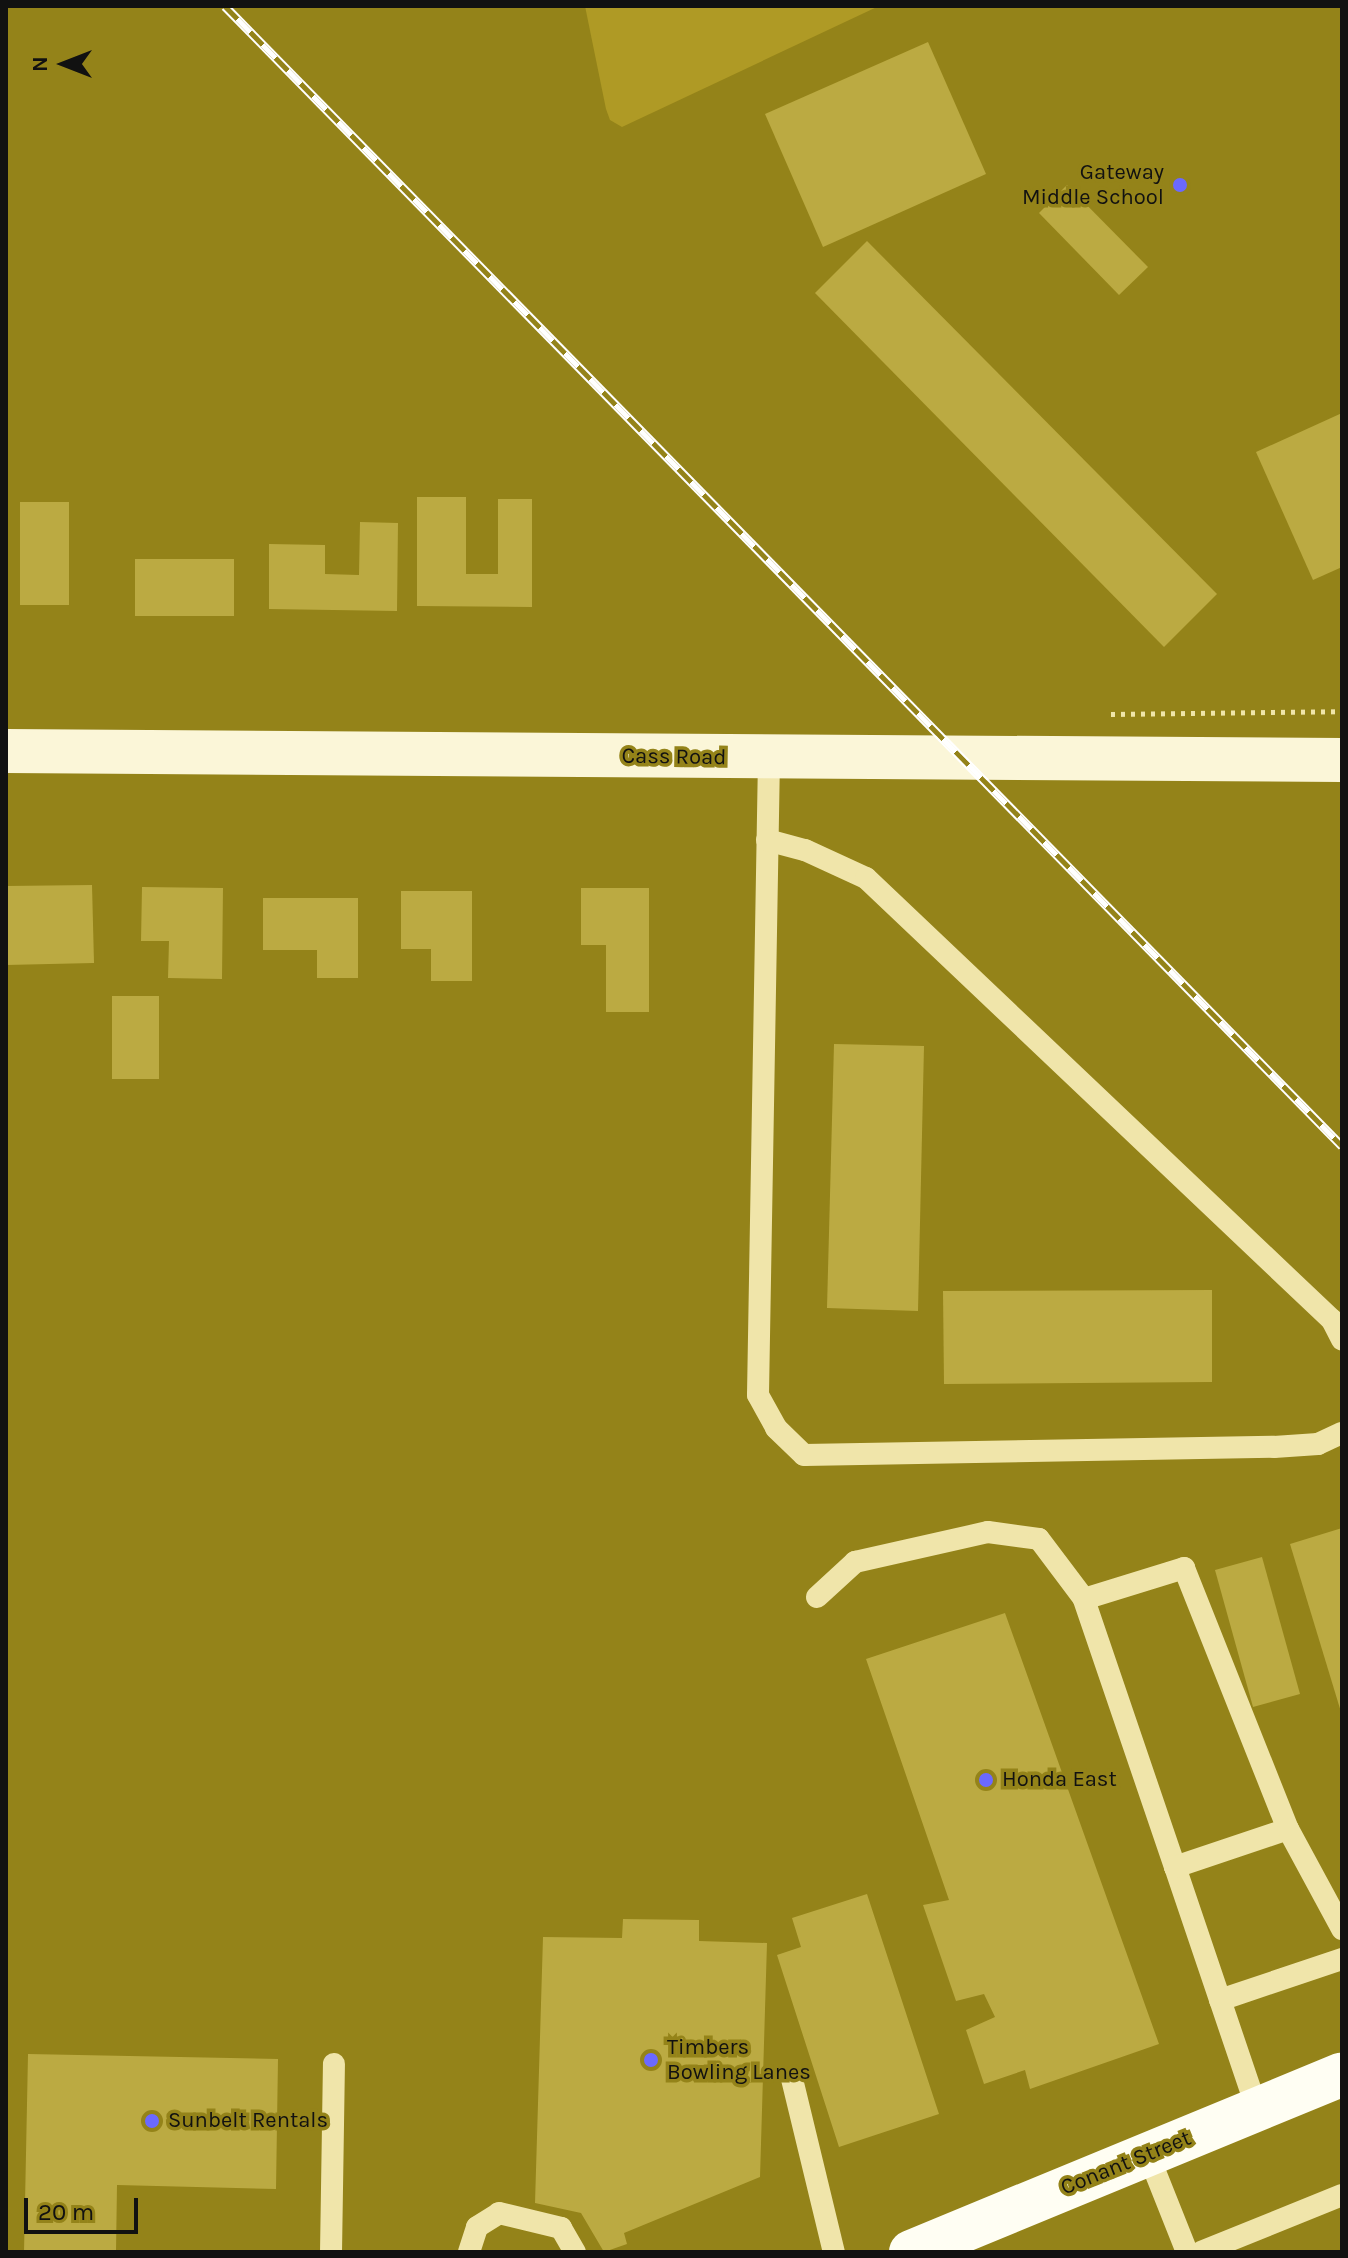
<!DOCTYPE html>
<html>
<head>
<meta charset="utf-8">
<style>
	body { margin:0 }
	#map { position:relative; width:1348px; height:2258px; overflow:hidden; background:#948319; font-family:Karla,sans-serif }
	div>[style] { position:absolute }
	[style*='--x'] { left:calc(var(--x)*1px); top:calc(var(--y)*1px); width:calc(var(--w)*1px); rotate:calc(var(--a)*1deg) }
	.green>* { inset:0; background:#af9a25 }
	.building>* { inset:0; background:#bbaa42 }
	.path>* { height:5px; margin-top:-2.5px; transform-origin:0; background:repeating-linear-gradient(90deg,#f0e5aa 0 4px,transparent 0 10px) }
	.lane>* { height:22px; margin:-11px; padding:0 11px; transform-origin:11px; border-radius:11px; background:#f0e5aa }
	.secondary>* { height:44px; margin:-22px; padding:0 22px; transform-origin:22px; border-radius:22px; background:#fbf6d8 }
	.primary>* { height:44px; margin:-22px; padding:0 22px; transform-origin:22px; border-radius:22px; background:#fffef3 }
	.rail>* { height:9px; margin-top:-4.5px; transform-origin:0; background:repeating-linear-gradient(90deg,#948319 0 18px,#fff 0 36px); box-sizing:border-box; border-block:2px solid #fff }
	.dots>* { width:22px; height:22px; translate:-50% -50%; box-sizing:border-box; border:4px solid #948319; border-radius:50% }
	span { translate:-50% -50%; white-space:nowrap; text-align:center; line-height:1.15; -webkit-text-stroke:7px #948319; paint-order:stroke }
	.poi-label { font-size:22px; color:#111 }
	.right { translate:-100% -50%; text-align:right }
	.left { translate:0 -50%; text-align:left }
	.street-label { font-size:22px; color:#111 }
	.frame { position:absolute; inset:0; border:8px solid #111; pointer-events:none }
	.north { position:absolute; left:24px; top:24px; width:80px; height:80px; -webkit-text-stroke:6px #948319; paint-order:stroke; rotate:270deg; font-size:22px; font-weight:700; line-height:32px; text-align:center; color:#111 }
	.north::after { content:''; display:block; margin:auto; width:28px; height:36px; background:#111; clip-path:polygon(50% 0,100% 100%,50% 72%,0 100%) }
	.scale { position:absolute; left:24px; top:2198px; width:114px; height:36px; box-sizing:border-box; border:4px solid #111; border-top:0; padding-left:10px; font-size:24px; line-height:28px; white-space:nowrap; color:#111; -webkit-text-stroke:6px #948319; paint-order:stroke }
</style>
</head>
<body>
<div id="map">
	<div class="green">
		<div style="clip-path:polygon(585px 6px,879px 6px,622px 127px,610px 120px,606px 109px)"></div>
	</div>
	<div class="building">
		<div style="clip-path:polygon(928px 42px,986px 174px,823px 247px,765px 114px)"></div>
		<div style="clip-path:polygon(1067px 185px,1148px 267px,1119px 295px,1039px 213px)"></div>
		<div style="clip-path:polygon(867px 241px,1217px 594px,1164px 647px,815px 293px)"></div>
		<div style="clip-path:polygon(1342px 413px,1342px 567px,1313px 580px,1256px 452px)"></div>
		<div style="clip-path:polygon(417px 497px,466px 497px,466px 574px,498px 574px,498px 499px,532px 499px,532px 607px,417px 606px)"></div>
		<div style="clip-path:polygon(20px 502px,69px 502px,69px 605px,20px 605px)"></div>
		<div style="clip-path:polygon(360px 522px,398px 523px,397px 611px,269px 609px,269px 544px,325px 545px,325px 574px,359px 575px)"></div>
		<div style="clip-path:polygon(135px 559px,234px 559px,234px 616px,135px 616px)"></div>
		<div style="clip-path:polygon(92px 885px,94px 963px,6px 965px,6px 886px)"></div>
		<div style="clip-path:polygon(142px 887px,223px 888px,222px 979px,168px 978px,169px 941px,141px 941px)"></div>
		<div style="clip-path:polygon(581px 888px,649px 888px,649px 1012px,606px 1012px,606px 945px,581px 945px)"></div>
		<div style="clip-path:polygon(401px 891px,472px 891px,472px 981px,431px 981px,431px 949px,401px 949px)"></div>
		<div style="clip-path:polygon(263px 898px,358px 898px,358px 978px,317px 978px,317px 950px,263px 950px)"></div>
		<div style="clip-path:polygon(112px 996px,159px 996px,159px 1079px,112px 1079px)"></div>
		<div style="clip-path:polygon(834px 1044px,924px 1046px,918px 1311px,827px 1308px)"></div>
		<div style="clip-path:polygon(1212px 1290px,1212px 1382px,944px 1384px,943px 1291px)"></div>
		<div style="clip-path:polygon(1342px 1528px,1342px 1712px,1341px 1712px,1290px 1544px)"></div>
		<div style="clip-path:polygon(1262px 1557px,1300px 1694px,1253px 1707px,1215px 1570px)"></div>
		<div style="clip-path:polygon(1005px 1613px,1159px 2044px,1030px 2089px,1025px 2070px,984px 2084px,966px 2030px,995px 2017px,984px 1994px,956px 2001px,923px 1905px,949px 1900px,866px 1659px)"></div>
		<div style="clip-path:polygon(867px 1894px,939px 2114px,839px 2147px,777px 1955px,801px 1947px,792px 1918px)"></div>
		<div style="clip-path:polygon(623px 1919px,699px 1920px,699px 1941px,767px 1943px,760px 2177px,624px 2233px,627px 2244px,604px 2252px,581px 2213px,535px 2203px,543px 1937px,622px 1938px)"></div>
		<div style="clip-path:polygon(28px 2054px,278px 2059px,276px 2189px,117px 2185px,116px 2252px,24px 2252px)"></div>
	</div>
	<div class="path">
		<div style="--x:1111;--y:714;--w:231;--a:-0.7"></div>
	</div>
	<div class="lane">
		<div style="--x:769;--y:758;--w:637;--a:90.99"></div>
		<div style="--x:758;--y:1395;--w:38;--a:61"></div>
		<div style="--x:776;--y:1428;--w:39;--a:44"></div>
		<div style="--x:804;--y:1455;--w:470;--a:-1"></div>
		<div style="--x:1274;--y:1447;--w:44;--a:-3.9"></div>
		<div style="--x:1318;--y:1444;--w:26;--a:-25"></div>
		<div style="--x:767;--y:840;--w:39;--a:15"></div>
		<div style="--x:805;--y:850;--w:67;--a:24.7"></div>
		<div style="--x:866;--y:878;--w:642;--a:43.49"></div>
		<div style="--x:1332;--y:1320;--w:22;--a:63"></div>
		<div style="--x:817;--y:1597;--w:52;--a:-42.6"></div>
		<div style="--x:855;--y:1562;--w:136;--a:-12.7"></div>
		<div style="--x:988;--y:1532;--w:51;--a:7.8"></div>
		<div style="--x:1039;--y:1539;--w:75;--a:53.1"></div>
		<div style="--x:1175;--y:1867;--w:283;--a:-108.8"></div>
		<div style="--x:1084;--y:1599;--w:105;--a:-17.2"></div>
		<div style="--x:1184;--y:1568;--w:281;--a:68.3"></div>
		<div style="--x:1220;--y:2000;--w:129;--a:-18.6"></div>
		<div style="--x:792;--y:2079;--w:178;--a:76.4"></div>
		<div style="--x:1257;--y:2109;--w:256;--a:-108.7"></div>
		<div style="--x:1175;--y:1867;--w:119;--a:-18.6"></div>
		<div style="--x:1288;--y:1829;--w:114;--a:61.6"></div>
		<div style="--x:1148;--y:2154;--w:105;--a:68.3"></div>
		<div style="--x:331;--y:2252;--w:188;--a:-89.1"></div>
		<div style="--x:469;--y:2252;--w:26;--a:-72"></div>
		<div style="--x:477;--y:2227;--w:26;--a:-32"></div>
		<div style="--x:499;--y:2213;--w:64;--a:13.6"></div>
		<div style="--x:561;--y:2228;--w:28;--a:60"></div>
		<div style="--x:1201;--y:2252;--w:152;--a:-22"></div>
	</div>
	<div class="secondary">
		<div style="--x:6;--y:751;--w:1336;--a:0.39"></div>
	</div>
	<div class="primary">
		<div style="--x:911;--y:2252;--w:466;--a:-22.4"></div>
	</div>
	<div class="rail">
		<div style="--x:225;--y:6;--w:1596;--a:45.58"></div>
	</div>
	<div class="dots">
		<div style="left:1180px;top:185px;background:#6b69ff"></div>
		<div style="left:986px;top:1780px;background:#6b69ff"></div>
		<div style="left:651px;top:2060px;background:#6b69ff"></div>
		<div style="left:152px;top:2121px;background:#6b69ff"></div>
	</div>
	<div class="poi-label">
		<span class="right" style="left:1164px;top:185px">Gateway<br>Middle School</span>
		<span class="left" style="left:1002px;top:1780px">Honda East</span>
		<span class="left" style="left:667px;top:2060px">Timbers<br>Bowling Lanes</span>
		<span class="left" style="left:168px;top:2121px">Sunbelt Rentals</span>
	</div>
	<div class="street-label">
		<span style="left:674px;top:757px;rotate:1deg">Cass Road</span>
		<span style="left:1126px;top:2163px;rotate:-22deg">Conant Street</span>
	</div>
	<div class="frame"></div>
	<div class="north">N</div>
	<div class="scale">20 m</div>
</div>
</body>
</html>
